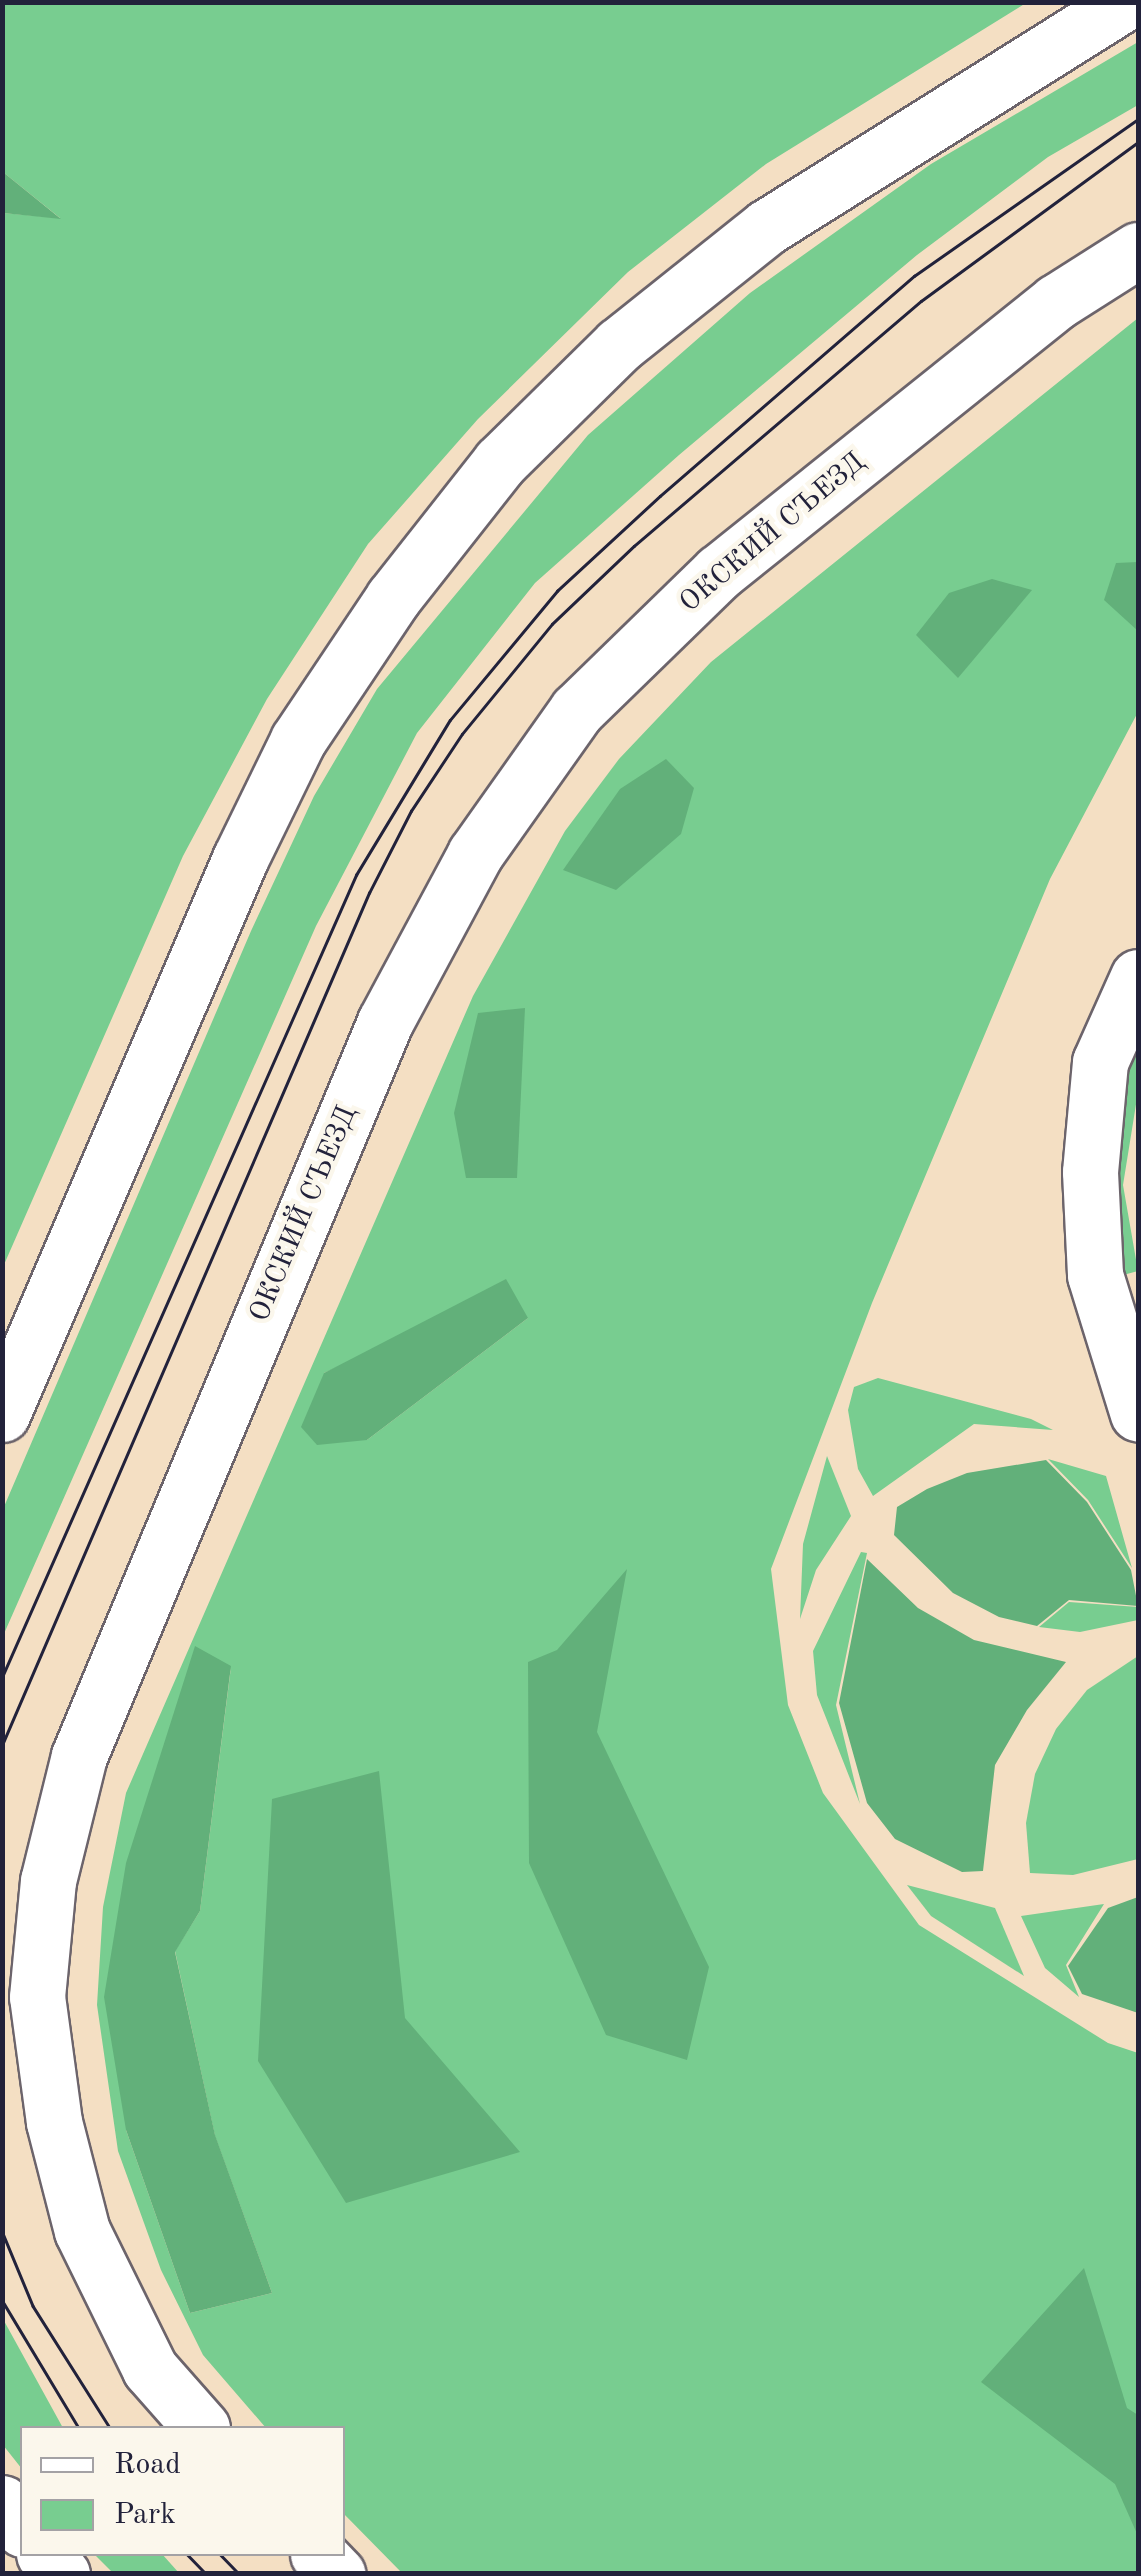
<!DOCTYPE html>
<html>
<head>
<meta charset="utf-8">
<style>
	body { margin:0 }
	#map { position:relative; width:1141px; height:2576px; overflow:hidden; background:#f4dfc3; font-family:"Old Standard TT",serif }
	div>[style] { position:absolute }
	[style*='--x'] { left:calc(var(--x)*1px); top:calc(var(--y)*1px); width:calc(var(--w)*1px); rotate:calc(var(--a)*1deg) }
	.green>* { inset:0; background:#78cd90 }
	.forest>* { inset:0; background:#62b07a }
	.roads { filter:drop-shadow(2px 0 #6c646b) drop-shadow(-2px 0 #6c646b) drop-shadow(0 2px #6c646b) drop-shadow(0 -2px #6c646b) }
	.street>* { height:55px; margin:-27.5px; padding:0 27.5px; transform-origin:27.5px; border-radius:27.5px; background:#fff }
	.primary>* { height:55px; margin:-27.5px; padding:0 27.5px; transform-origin:27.5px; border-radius:27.5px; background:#fff }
	.tram>* { height:2.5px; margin:-1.25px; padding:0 1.25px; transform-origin:1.25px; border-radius:1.25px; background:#22223b }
	span { translate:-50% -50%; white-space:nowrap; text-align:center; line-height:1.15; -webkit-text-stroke:9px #fbf7ec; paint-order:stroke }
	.street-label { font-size:28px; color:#22223b }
	.frame { position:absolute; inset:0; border:5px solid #22223b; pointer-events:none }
	.legend { position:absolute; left:20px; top:2426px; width:325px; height:130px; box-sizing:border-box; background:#fbf7ec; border:2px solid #a4a2a5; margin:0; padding:12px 18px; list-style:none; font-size:30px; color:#22223b }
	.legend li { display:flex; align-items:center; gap:20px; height:50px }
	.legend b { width:50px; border:2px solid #a4a2a5 }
</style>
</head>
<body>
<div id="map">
	<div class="green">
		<div style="clip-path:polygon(3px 3px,1026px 3px,766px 164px,628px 272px,478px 419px,368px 544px,267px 699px,183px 856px,3px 1267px,3px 213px,60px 218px,3px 172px)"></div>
		<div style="clip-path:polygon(1138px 42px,1138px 105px,1048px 157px,917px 255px,679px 455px,535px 583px,417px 733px,316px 926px,3px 1636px,3px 1509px,251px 931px,314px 796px,377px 689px,588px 435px,750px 293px,931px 164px)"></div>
		<div style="clip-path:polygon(evenodd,1138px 318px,1138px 712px,1050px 879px,872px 1303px,771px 1569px,788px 1705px,823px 1793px,919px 1925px,1108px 2043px,1138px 2053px,1138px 2573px,402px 2573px,343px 2513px,342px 2428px,266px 2428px,203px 2355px,161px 2270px,118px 2151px,97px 2005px,103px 1907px,126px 1793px,473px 996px,565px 831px,619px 759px,711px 662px,1138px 318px,528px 1318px,367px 1440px,324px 1373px,371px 1352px,528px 1318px,1138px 318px,231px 1667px,200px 1911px,175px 1951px,215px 2136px,272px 2293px,190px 2313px,126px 2130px,231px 1667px)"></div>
		<div style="clip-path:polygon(1138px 1024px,1138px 1092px,1123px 1185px,1138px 1271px,1112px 1278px,1107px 1142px)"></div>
		<div style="clip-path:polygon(878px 1378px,1031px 1419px,1053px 1430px,974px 1424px,873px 1496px,858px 1469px,848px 1410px,854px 1387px)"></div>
		<div style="clip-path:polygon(827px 1456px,851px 1516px,816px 1570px,800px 1619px,803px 1544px)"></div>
		<div style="clip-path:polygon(1048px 1459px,1106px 1476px,1132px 1568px,1088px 1500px)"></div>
		<div style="clip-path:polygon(861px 1552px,867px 1553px,836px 1705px,860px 1804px,817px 1695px,813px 1651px)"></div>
		<div style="clip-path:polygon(1069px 1602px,1138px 1607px,1138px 1620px,1080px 1632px,1039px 1627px)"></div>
		<div style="clip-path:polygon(1138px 1656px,1138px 1859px,1073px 1875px,1030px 1873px,1026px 1823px,1035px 1774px,1056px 1729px,1087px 1690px)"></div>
		<div style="clip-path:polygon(907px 1885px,995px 1908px,1024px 1976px,931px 1916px)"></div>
		<div style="clip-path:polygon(1104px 1904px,1066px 1965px,1079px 1997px,1045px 1968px,1021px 1916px)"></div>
		<div style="clip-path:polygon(3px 2319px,63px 2428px,22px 2428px,22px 2469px,3px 2445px)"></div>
		<div style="clip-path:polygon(94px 2554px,162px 2554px,179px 2573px,113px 2573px)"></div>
	</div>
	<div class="forest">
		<div style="clip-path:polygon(2px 172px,3px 172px,61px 219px,3px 213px)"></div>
		<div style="clip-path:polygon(1138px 562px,1138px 631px,1104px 600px,1116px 563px)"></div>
		<div style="clip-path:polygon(992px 579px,1032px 590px,958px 678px,916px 635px,949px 593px)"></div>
		<div style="clip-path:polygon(666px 759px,694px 788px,681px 834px,616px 890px,563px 870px,620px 789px)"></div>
		<div style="clip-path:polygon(525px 1008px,517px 1178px,466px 1178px,454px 1113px,478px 1013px)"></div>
		<div style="clip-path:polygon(506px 1279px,528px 1318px,367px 1440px,317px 1445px,301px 1427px,324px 1373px)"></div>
		<div style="clip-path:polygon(1046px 1460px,1087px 1502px,1131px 1570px,1138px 1606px,1069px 1600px,1037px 1626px,999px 1617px,953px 1593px,894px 1535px,897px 1507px,927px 1489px,967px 1473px)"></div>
		<div style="clip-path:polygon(867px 1559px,918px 1608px,974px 1640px,1066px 1662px,1027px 1710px,995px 1765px,983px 1871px,962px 1872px,895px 1839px,867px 1803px,839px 1703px)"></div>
		<div style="clip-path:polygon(627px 1569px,597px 1732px,709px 1967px,687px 2060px,606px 2035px,529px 1863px,528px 1662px,557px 1650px)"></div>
		<div style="clip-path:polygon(195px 1646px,231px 1666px,200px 1911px,175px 1952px,215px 2135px,272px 2293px,190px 2313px,126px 2130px,104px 1997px,126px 1863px)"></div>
		<div style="clip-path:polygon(379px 1771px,405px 2018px,520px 2152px,346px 2203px,258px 2061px,272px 1799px)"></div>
		<div style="clip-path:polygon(1138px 1897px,1138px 2013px,1082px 1994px,1068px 1966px,1108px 1908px)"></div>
		<div style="clip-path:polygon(1084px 2268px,1127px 2408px,1138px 2415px,1138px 2536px,1115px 2484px,981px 2382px)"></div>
	</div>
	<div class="roads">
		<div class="street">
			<div style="--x:1138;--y:977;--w:93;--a:114.1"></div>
			<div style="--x:1100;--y:1062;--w:110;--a:95.2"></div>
			<div style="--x:1090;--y:1172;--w:103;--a:87.2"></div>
			<div style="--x:1095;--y:1275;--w:145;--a:72.8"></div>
		</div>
		<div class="primary">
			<div style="--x:2;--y:1414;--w:604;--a:-66.79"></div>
			<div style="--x:240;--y:859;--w:132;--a:-64"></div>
			<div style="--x:298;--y:740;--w:171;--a:-56.2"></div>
			<div style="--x:393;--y:598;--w:173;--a:-51.8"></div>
			<div style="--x:500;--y:462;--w:167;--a:-44.5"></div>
			<div style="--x:619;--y:345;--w:189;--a:-38.6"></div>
			<div style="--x:767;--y:227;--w:423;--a:-32.1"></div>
			<div style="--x:202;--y:2428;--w:79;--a:-131.4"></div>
			<div style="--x:150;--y:2369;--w:154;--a:-116.2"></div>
			<div style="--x:82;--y:2231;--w:113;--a:-104.4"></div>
			<div style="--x:54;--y:2122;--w:126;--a:-97.7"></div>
			<div style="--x:37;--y:1997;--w:117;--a:-84.6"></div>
			<div style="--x:48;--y:1881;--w:129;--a:-76.1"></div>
			<div style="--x:79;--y:1756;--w:795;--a:-67.37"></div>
			<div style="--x:385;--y:1022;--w:191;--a:-61.8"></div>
			<div style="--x:475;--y:854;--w:176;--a:-54.7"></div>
			<div style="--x:577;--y:710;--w:198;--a:-44.2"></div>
			<div style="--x:719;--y:572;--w:432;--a:-38.7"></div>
			<div style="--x:1056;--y:302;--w:97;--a:-32.4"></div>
			<div style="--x:2;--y:2503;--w:33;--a:52"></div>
			<div style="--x:44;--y:2554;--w:27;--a:48"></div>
			<div style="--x:318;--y:2554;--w:28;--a:46"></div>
		</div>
	</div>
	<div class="tram">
		<div style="--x:2;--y:1677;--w:877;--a:-66.18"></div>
		<div style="--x:356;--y:875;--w:181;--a:-58.8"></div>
		<div style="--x:450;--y:720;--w:168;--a:-50.3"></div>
		<div style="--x:557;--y:591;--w:140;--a:-42.7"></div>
		<div style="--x:660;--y:496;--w:336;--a:-40.9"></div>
		<div style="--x:914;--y:276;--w:274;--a:-35"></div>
		<div style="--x:2;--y:1745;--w:928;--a:-66.7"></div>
		<div style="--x:369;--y:893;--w:92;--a:-62.9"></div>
		<div style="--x:411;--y:811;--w:92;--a:-56.5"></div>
		<div style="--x:462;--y:734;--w:142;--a:-50.7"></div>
		<div style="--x:552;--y:624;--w:113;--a:-43.6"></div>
		<div style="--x:634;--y:546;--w:377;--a:-40.5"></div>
		<div style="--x:921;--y:301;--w:269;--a:-36.2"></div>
		<div style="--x:2;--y:2231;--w:81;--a:67.5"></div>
		<div style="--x:33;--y:2306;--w:144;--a:57.7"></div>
		<div style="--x:2;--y:2300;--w:149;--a:59"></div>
		<div style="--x:187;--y:2554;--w:28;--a:46"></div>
		<div style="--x:220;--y:2554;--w:28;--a:46"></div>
	</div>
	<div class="street-label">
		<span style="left:773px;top:533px;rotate:-40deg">ОКСКИЙ СЪЕЗД</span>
		<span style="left:304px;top:1214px;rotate:-67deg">ОКСКИЙ СЪЕЗД</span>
	</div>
	<div class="frame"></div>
	<ul class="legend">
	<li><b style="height:12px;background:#fff"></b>Road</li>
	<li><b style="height:28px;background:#78cd90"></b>Park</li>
	</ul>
</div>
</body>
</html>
